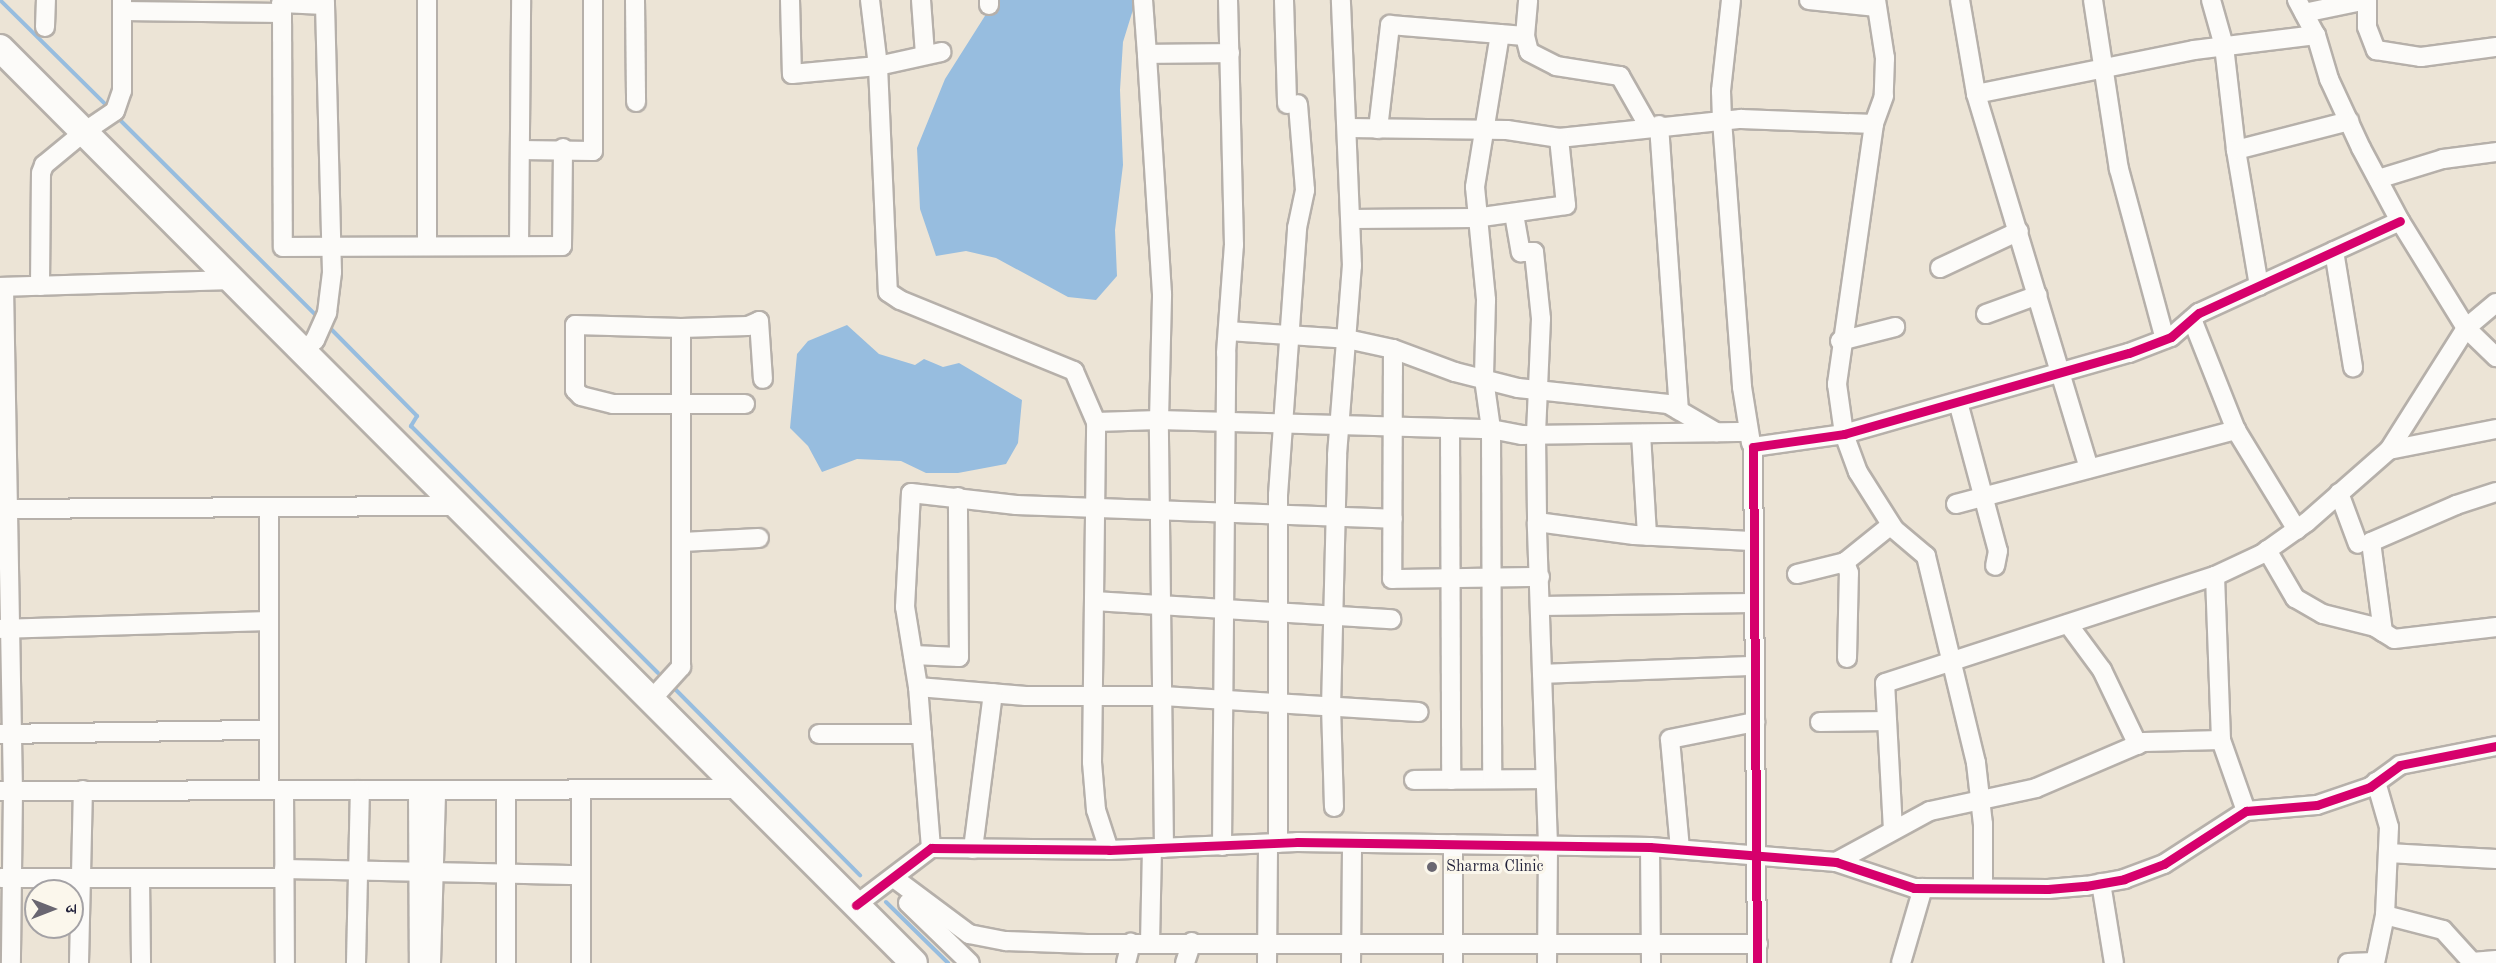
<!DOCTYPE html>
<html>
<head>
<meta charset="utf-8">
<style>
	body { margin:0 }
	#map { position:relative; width:2496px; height:963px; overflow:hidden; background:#ece4d6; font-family:"Old Standard TT","Noto Serif Devanagari",serif }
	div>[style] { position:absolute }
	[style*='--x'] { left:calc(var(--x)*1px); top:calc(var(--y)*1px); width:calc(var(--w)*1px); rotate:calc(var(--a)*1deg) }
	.water>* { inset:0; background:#97bddf }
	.stream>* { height:4px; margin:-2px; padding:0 2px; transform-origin:2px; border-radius:2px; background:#97bddf }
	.roads { filter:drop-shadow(2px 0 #b6b0aa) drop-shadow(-2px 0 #b6b0aa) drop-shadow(0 2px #b6b0aa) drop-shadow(0 -2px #b6b0aa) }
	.minor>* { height:18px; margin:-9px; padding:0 9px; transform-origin:9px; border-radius:9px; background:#fcfbf9 }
	.highway>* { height:26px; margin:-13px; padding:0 13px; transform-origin:13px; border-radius:13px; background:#fcfbf9 }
	.cycleway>* { height:9px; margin:-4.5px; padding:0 4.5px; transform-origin:4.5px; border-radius:4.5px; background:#d6006c }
	.dots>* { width:16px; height:16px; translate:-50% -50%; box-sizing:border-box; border:3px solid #fbf7ec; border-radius:50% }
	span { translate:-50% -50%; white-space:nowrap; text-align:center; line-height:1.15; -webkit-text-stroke:6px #fbf7ec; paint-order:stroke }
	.poi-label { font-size:16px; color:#22223b }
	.left { translate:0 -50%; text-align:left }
	.north { position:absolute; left:24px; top:879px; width:60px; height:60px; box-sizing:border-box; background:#fbf7ec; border:2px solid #a4a2a5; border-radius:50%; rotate:90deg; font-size:16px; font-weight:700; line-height:24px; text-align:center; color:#22223b }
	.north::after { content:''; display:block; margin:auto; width:21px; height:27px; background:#696671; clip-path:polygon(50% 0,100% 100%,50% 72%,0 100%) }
</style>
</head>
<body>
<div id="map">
	<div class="water">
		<div style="clip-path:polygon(995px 0,1136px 0,1123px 42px,1120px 90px,1123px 165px,1115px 230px,1117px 276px,1096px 300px,1068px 297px,996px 258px,966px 251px,936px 256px,920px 209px,917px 148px,945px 79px)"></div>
		<div style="clip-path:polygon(847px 325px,879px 354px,915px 365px,924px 359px,943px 367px,959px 363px,1022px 400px,1018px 443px,1006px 464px,958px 473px,926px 473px,901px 461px,857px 459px,822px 472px,808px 446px,790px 428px,797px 354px,808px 341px)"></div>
	</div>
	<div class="stream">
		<div style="--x:0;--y:0;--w:153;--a:44.7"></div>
		<div style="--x:116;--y:116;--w:281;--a:44.9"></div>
		<div style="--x:330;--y:328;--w:124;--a:45.3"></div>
		<div style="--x:417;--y:416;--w:12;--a:121"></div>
		<div style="--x:411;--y:426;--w:349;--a:45"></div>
		<div style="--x:672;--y:686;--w:267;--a:45.2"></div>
		<div style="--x:886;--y:902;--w:87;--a:44.5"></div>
	</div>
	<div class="roads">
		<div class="minor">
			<div style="--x:635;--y:0;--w:102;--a:89.4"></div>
			<div style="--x:790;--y:0;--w:74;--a:88.5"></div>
			<div style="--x:792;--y:74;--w:86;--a:-5.3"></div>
			<div style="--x:878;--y:66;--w:65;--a:-12.5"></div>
			<div style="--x:870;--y:0;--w:66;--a:83.1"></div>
			<div style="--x:878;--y:66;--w:226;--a:87.5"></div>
			<div style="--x:888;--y:292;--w:14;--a:34"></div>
			<div style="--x:900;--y:300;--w:188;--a:22.2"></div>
			<div style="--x:1074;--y:371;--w:56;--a:66.7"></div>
			<div style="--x:921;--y:0;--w:54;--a:85.8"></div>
			<div style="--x:1143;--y:0;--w:54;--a:85.8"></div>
			<div style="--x:1284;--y:0;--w:104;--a:88.3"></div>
			<div style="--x:1731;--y:0;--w:92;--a:96.3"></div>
			<div style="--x:1721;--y:91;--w:29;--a:88"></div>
			<div style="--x:1722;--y:120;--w:268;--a:85.7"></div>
			<div style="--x:1742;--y:387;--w:57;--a:80.9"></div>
			<div style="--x:1809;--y:0;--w:68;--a:5.9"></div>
			<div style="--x:1876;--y:0;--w:59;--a:81.2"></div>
			<div style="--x:1885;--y:58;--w:38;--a:92"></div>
			<div style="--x:1884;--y:96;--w:30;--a:110"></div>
			<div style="--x:1874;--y:124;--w:263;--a:98.1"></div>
			<div style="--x:1837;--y:384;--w:50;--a:82"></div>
			<div style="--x:1844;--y:434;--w:40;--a:69.8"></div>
			<div style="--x:1858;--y:472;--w:67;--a:57.7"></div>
			<div style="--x:1894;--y:529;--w:42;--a:40.2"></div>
			<div style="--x:1926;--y:556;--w:213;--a:76.4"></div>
			<div style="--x:1976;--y:763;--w:61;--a:83.5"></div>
			<div style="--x:1983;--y:824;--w:64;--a:90"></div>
			<div style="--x:1960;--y:0;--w:95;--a:80.3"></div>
			<div style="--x:1976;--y:94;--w:391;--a:73.2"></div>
			<div style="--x:2093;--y:0;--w:171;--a:81.3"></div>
			<div style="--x:2119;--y:169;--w:176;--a:74.9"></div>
			<div style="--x:2211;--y:0;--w:48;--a:74.2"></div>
			<div style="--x:2224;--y:46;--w:105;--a:83.4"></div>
			<div style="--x:2297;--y:0;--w:40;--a:62"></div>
			<div style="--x:2316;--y:35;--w:46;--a:73.5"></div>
			<div style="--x:2329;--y:79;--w:76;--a:65.1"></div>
			<div style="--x:2361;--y:148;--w:83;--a:61.9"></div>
			<div style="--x:2400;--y:221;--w:126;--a:58.3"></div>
			<div style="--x:2466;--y:328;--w:42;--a:44"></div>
			<div style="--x:2367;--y:0;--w:27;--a:90"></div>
			<div style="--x:2367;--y:27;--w:25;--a:69"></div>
			<div style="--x:2376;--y:50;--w:46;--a:8.8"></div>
			<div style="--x:2421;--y:57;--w:76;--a:-7.6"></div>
			<div style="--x:281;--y:3;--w:44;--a:2.6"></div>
			<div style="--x:989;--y:5;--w:5;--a:-90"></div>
			<div style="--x:122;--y:11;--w:160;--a:0.7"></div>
			<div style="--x:282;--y:13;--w:234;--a:89.8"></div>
			<div style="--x:283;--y:247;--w:279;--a:-0.2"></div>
			<div style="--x:562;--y:246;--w:98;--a:-89.4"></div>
			<div style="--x:2304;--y:13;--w:63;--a:-11.8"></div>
			<div style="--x:45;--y:27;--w:27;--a:-88"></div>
			<div style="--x:1500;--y:34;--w:155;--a:99.3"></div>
			<div style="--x:1475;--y:187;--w:114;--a:84.4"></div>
			<div style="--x:1486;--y:300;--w:79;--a:91.5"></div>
			<div style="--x:1484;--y:379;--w:50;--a:82"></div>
			<div style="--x:1491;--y:429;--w:32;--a:11"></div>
			<div style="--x:1522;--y:435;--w:225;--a:-0.8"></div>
			<div style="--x:1525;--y:36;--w:16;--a:76"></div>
			<div style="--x:1529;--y:52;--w:30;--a:27"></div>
			<div style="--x:1556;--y:66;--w:65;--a:8.9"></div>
			<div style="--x:1620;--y:76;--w:59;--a:60.4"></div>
			<div style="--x:1976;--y:94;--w:222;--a:-11.4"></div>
			<div style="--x:2194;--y:50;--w:123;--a:-7"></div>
			<div style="--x:1659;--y:125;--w:286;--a:86"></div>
			<div style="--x:1348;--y:128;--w:159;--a:0.7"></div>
			<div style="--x:1507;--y:130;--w:53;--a:8.7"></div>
			<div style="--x:1559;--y:138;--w:183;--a:-6"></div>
			<div style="--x:1741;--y:119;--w:133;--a:2.2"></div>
			<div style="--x:1378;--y:129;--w:105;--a:-83.4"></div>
			<div style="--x:1390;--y:25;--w:135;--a:4.7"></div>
			<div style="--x:1525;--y:36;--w:36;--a:-85"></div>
			<div style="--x:520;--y:150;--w:73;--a:0.8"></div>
			<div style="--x:593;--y:151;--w:151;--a:-90"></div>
			<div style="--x:2378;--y:179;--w:68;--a:-17.1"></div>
			<div style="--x:2443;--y:159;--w:53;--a:-7.5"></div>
			<div style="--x:1514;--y:214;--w:39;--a:80"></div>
			<div style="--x:1521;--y:252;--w:13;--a:0"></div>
			<div style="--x:1534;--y:252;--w:67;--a:84"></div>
			<div style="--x:1541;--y:319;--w:116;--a:92.5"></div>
			<div style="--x:1536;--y:435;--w:87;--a:89.3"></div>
			<div style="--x:1351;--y:219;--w:124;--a:-0.5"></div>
			<div style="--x:1475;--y:218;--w:92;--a:-8.1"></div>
			<div style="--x:1566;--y:205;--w:67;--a:-96"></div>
			<div style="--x:427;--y:244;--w:244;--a:-90"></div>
			<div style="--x:519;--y:245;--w:245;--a:-89.5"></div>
			<div style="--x:2334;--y:251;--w:118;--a:80.7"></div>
			<div style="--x:1940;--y:268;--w:87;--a:-25.1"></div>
			<div style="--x:40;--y:286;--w:113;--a:-89.5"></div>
			<div style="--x:41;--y:173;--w:9;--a:-69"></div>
			<div style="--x:44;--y:165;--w:52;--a:-39.5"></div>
			<div style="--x:84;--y:132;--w:37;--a:-34"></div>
			<div style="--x:115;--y:111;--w:21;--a:-71"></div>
			<div style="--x:122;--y:91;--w:91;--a:-90"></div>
			<div style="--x:2259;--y:286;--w:138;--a:-99.6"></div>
			<div style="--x:2236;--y:150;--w:117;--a:-14.4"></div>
			<div style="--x:0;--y:287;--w:232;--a:-1.7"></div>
			<div style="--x:4;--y:287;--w:504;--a:88.98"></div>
			<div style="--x:13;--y:791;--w:172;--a:90.7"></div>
			<div style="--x:1986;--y:314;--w:55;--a:-20.1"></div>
			<div style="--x:2192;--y:319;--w:119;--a:68.4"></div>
			<div style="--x:2236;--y:430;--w:117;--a:58.6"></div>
			<div style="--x:681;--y:328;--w:106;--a:-178.4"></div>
			<div style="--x:575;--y:325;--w:65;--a:90"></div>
			<div style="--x:575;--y:390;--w:8;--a:45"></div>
			<div style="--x:581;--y:396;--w:33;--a:14"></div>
			<div style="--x:613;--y:404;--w:132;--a:0"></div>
			<div style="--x:1228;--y:331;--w:119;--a:3.8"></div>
			<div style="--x:1347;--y:339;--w:47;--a:12.3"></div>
			<div style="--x:1393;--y:349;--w:66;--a:20.4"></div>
			<div style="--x:1455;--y:372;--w:65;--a:14.3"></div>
			<div style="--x:1518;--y:388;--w:151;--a:6.1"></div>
			<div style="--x:1668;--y:404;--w:56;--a:30.3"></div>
			<div style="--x:1840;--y:341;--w:57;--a:-14.3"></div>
			<div style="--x:1393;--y:349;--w:230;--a:90.2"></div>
			<div style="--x:1392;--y:579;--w:148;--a:-0.8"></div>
			<div style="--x:303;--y:352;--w:17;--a:-45"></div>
			<div style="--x:315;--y:340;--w:30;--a:-66"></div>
			<div style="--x:327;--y:313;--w:41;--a:-83"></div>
			<div style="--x:332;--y:272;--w:272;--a:-91.5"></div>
			<div style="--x:1958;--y:402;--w:154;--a:75"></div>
			<div style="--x:1998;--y:551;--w:15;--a:101"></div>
			<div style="--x:1450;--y:428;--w:352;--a:89.8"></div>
			<div style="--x:1641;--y:434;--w:102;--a:86.6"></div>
			<div style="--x:2389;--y:450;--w:144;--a:-57.7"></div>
			<div style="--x:2466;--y:328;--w:39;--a:-40"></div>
			<div style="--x:2339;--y:493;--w:54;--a:69.6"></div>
			<div style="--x:1956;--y:504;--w:290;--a:-14.8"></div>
			<div style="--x:0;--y:509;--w:458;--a:-0.4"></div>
			<div style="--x:682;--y:542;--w:77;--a:-3"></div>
			<div style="--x:2267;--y:550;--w:56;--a:59.7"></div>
			<div style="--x:2295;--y:598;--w:32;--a:30"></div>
			<div style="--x:2323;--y:614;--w:54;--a:14"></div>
			<div style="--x:2375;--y:627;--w:22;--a:32"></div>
			<div style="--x:2394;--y:639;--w:103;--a:-6.7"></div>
			<div style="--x:1797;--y:574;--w:49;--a:-14"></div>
			<div style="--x:2215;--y:576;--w:164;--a:87.9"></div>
			<div style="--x:2221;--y:740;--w:75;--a:70.6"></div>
			<div style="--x:1094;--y:601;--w:298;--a:3.5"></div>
			<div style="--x:1541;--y:606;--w:211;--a:-0.8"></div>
			<div style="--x:2068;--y:624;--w:57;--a:53.5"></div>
			<div style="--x:2102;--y:670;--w:83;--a:64.4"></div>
			<div style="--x:0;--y:629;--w:269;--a:-1.7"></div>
			<div style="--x:2383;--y:632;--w:91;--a:-97.6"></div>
			<div style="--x:2371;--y:542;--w:93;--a:-23.5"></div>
			<div style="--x:2456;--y:505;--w:42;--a:-18"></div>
			<div style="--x:913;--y:655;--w:46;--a:2.5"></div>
			<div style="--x:959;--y:657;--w:160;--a:-90.4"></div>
			<div style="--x:1847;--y:658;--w:85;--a:-88.7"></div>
			<div style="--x:1849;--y:573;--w:12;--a:-110"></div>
			<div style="--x:1845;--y:562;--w:59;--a:-38.8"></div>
			<div style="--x:1542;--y:674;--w:212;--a:-2.2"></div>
			<div style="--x:918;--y:687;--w:108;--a:4.8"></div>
			<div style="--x:1026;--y:696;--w:137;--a:0"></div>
			<div style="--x:1163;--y:696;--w:256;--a:3.6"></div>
			<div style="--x:651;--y:700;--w:45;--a:-47.7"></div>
			<div style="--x:681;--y:667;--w:339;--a:-90"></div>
			<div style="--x:681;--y:328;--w:67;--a:-1.7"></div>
			<div style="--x:748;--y:326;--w:12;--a:-24"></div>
			<div style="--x:759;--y:321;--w:58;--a:86.1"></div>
			<div style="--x:1820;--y:722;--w:67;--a:-0.9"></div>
			<div style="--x:0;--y:734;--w:269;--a:-0.9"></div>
			<div style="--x:819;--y:734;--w:103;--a:0"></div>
			<div style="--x:1414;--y:780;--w:131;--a:-0.4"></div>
			<div style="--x:269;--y:790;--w:282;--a:-90"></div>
			<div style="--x:284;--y:790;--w:173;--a:89.7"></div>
			<div style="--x:418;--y:790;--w:173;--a:89.7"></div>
			<div style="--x:581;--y:790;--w:173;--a:90"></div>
			<div style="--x:0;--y:791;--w:741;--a:-0.15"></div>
			<div style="--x:1334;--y:807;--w:99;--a:-91.7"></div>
			<div style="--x:1331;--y:708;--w:253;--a:-88.6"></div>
			<div style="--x:1337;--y:455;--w:190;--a:-85.5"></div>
			<div style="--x:1352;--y:266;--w:266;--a:-92.4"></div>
			<div style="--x:1893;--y:830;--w:147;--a:-93.1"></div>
			<div style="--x:1885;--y:683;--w:347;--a:-18"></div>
			<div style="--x:2215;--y:576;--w:52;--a:-25.1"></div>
			<div style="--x:2262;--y:554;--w:55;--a:-35.4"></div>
			<div style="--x:2307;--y:522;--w:109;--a:-41.3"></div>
			<div style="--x:2389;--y:450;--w:109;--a:-11.1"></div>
			<div style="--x:1278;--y:843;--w:348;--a:-90"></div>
			<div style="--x:1278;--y:495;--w:268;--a:-85.9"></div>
			<div style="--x:1297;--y:228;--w:39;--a:-78"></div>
			<div style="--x:1305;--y:190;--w:86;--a:-94.7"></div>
			<div style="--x:1222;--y:846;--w:493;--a:-89.5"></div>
			<div style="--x:1226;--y:353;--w:108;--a:-85.8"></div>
			<div style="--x:1234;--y:245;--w:245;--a:-91.4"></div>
			<div style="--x:1650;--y:847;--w:116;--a:89.5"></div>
			<div style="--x:931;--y:848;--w:162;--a:-94.6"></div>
			<div style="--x:918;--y:687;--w:81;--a:-99.2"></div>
			<div style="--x:905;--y:607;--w:114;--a:-87"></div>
			<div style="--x:911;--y:493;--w:106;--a:6.5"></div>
			<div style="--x:1016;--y:505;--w:377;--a:2.1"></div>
			<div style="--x:1164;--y:848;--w:428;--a:-90.7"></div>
			<div style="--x:1159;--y:420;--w:126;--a:-88.6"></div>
			<div style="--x:1162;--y:294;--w:240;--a:-93.6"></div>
			<div style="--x:1147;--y:54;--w:83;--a:-0.7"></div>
			<div style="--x:973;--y:849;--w:157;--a:-82.7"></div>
			<div style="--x:1680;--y:849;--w:110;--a:-95.2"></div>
			<div style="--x:1670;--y:739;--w:87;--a:-11.3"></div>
			<div style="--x:1109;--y:850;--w:42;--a:-108"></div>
			<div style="--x:1096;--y:810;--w:48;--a:-94.8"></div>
			<div style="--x:1092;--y:762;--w:340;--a:-89.3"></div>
			<div style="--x:1096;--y:422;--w:63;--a:-1.8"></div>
			<div style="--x:1159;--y:420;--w:332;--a:1.6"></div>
			<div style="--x:1491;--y:429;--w:350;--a:89.8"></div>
			<div style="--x:2388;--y:853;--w:108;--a:3.2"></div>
			<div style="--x:1836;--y:862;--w:107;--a:-28.5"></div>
			<div style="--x:1930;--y:811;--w:108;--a:-12.2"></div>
			<div style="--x:2036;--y:788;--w:117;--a:-23.1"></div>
			<div style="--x:2144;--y:742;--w:77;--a:-1.5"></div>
			<div style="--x:284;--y:869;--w:297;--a:1.2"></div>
			<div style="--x:1;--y:878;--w:283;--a:0"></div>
			<div style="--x:140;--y:878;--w:85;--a:89.3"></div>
			<div style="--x:894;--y:878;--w:94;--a:36.7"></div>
			<div style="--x:969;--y:934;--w:38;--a:11"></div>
			<div style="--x:1006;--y:941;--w:81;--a:2.1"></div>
			<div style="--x:1087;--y:944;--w:671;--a:0"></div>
			<div style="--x:2101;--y:883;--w:81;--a:80.8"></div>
			<div style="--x:908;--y:903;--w:86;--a:44.1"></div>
			<div style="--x:856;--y:905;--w:94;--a:-37.2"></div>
			<div style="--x:931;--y:848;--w:178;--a:0.6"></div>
			<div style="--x:1109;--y:850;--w:188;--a:-2.4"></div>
			<div style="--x:1297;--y:842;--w:353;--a:0.8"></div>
			<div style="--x:1650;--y:847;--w:187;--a:4.6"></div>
			<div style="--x:1836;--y:862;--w:82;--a:18.4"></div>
			<div style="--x:1914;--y:888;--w:134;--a:0.4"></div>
			<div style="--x:2048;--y:889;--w:38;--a:-5"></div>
			<div style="--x:2086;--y:886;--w:39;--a:-10"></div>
			<div style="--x:2124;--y:879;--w:43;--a:-20.6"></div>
			<div style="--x:2164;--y:864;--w:98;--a:-32.9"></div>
			<div style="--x:2246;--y:811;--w:71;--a:-4.8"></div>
			<div style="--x:2317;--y:805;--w:56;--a:-18.8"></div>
			<div style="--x:2370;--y:787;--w:37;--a:-36"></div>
			<div style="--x:2400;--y:765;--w:98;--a:-11.2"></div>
			<div style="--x:2385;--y:915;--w:60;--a:14.5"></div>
			<div style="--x:2443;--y:930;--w:43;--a:47.8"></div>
			<div style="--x:2472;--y:962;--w:24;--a:-5"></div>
			<div style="--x:1150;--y:943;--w:94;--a:-88.8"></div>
			<div style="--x:79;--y:963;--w:173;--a:-88.7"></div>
			<div style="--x:356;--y:963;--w:173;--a:-88.7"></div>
			<div style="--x:431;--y:963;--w:173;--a:-88.3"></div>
			<div style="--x:506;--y:963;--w:173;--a:-90"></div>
			<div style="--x:1126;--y:963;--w:21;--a:-76"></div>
			<div style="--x:1185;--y:963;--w:22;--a:-72"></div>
			<div style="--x:1267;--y:963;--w:119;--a:-89.5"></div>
			<div style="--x:1351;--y:963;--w:120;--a:-89.5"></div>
			<div style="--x:1453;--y:963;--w:119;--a:-90"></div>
			<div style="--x:1547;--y:963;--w:118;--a:-89.5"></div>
			<div style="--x:1548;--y:845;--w:323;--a:-92"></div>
			<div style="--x:1537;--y:522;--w:98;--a:7.6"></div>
			<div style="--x:1634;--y:535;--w:117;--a:2.9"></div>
			<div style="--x:1757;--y:963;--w:516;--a:-90.44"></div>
			<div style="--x:1753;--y:447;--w:92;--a:-8.1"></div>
			<div style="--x:1844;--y:434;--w:296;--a:-15.9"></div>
			<div style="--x:2129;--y:353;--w:45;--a:-20.9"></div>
			<div style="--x:2171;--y:337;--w:37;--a:-41"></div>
			<div style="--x:2199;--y:313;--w:221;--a:-24.6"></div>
			<div style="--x:1901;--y:963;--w:78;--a:-73.7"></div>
			<div style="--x:2348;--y:963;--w:27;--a:-2"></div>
			<div style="--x:2375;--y:963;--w:49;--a:-78.2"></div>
			<div style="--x:2385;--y:915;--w:88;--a:-87.4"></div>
			<div style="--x:2389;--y:827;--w:47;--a:-106.1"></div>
		</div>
		<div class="highway">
			<div style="--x:0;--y:48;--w:1293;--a:45.03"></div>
		</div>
	</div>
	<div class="cycleway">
		<div style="--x:856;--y:905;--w:94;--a:-37.2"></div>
		<div style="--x:931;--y:848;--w:178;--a:0.6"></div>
		<div style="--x:1109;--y:850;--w:188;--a:-2.4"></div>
		<div style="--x:1297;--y:842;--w:353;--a:0.8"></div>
		<div style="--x:1650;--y:847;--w:187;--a:4.6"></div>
		<div style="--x:1836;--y:862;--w:82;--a:18.4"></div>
		<div style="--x:1914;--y:888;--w:134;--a:0.4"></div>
		<div style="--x:2048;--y:889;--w:38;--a:-5"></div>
		<div style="--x:2086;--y:886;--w:39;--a:-10"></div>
		<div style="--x:2124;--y:879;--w:43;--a:-20.6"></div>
		<div style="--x:2164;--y:864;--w:98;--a:-32.9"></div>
		<div style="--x:2246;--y:811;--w:71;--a:-4.8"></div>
		<div style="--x:2317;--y:805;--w:56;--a:-18.8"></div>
		<div style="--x:2370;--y:787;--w:37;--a:-36"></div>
		<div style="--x:2400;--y:765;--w:98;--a:-11.2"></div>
		<div style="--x:1757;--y:963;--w:516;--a:-90.44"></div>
		<div style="--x:1753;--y:447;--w:92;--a:-8.1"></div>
		<div style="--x:1844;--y:434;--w:296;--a:-15.9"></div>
		<div style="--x:2129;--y:353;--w:45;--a:-20.9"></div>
		<div style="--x:2171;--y:337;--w:37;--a:-41"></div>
		<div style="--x:2199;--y:313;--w:221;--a:-24.6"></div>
	</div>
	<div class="dots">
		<div style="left:1432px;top:867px;background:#696671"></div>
	</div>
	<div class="poi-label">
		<span class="left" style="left:1446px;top:867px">Sharma Clinic</span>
	</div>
	<div class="north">उ</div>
</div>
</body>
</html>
